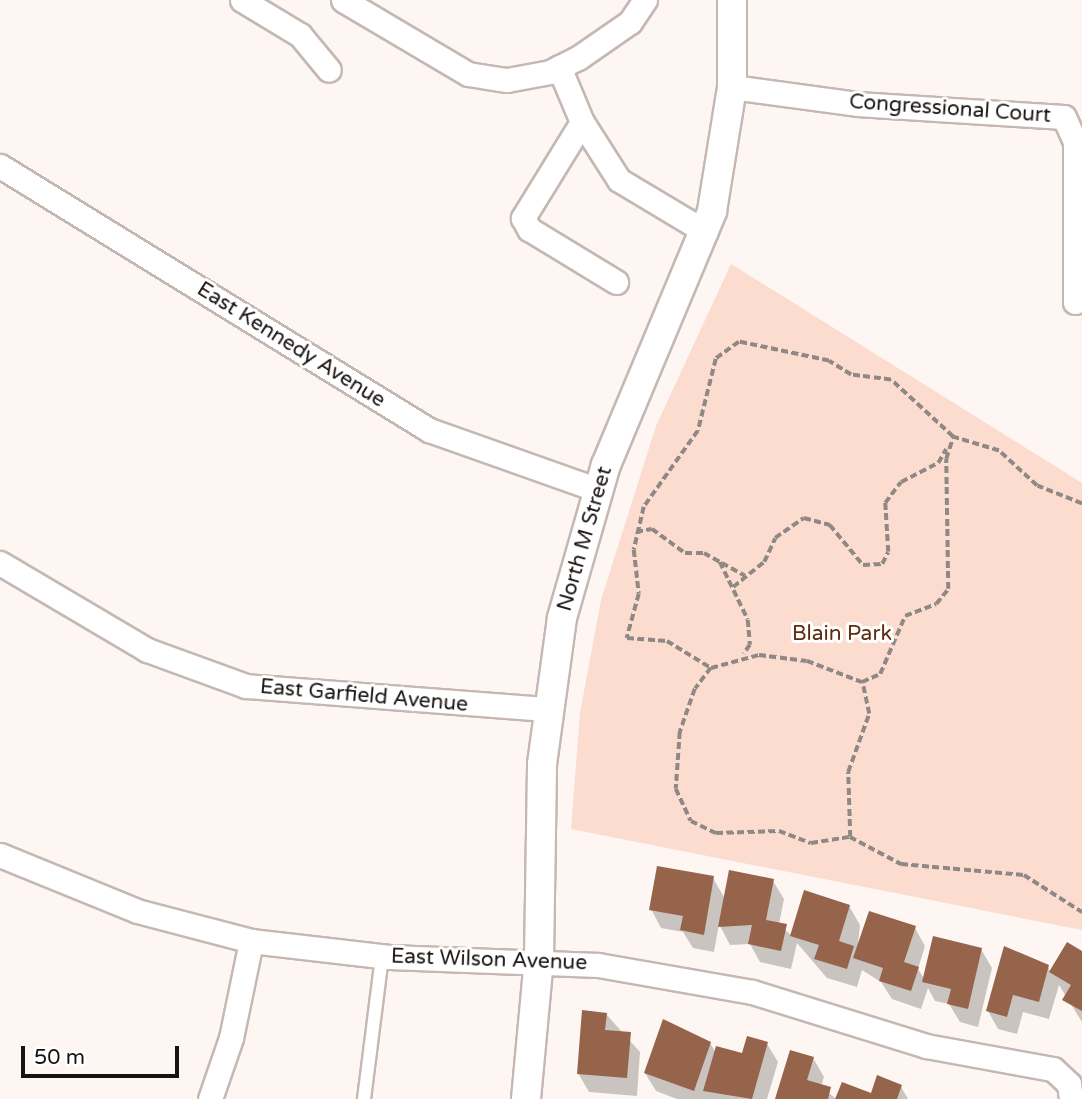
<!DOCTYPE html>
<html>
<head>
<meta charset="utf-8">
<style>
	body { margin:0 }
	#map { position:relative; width:1082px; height:1099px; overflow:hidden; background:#fdf6f2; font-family:"Varela Round",sans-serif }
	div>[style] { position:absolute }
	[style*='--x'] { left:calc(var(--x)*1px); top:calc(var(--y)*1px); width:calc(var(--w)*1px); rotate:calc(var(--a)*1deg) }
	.green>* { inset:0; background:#fcdcce }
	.shadow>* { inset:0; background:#0003 }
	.building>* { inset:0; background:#96634b }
	.path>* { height:3.5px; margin-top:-1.75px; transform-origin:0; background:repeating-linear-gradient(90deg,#8f8986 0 7px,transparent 0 10.5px) }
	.roads { filter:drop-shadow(2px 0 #c5b8b3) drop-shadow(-2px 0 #c5b8b3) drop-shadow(0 2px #c5b8b3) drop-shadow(0 -2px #c5b8b3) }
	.service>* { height:12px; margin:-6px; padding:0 6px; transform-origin:6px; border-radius:6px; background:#fff }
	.minor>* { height:23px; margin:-11.5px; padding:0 11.5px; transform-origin:11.5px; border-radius:11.5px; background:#fff }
	.tertiary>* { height:28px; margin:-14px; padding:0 14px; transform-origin:14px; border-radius:14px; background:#fff }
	span { translate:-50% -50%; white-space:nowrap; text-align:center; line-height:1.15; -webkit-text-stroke:6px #fff; paint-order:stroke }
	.street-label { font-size:21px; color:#181311 }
	.park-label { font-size:21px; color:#5e2b0f }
	.scale { position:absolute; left:21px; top:1046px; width:158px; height:32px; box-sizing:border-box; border:4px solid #181311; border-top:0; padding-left:9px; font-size:21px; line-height:24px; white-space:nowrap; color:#181311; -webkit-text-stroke:5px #fff; paint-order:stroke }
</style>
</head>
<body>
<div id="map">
	<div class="green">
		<div style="clip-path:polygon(731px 264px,1082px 483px,1082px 930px,571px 829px,580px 713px,601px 600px,656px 426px)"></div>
	</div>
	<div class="shadow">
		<div style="clip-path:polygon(713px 878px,725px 899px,773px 881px,784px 899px,779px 924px,792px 936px,849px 906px,860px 925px,857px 953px,915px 928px,925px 946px,918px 969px,925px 980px,981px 949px,992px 968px,978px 1027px,960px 1022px,949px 1004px,935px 1001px,928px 988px,921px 1009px,892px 999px,881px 982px,862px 970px,857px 987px,827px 978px,797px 943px,791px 969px,760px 962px,750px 944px,730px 945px,719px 924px,714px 952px,693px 948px,683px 932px,661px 928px,651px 909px)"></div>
		<div style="clip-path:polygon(1082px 953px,1082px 1022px,1059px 985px,1049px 1019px,1023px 1012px,1017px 1034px,998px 1029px,988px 1011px,1048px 967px,1051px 973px)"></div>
		<div style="clip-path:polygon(606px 1014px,640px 1052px,637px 1096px,589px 1092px,578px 1073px)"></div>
		<div style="clip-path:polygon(710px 1043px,716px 1053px,743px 1055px,767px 1044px,778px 1062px,767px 1099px,677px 1099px,656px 1091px,645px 1073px)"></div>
		<div style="clip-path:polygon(813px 1058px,824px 1077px,821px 1086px,836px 1099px,777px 1099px)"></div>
		<div style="clip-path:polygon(901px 1087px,908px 1099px,837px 1099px,872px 1095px)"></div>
	</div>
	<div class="building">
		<div style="clip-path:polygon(657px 866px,714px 876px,704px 935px,680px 930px,683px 916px,649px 910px)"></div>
		<div style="clip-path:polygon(729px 870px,774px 879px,766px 920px,787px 924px,781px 951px,748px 944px,752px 925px,718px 927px)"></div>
		<div style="clip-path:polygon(804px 890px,850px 905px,839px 941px,854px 946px,847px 969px,814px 959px,819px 945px,790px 936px)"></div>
		<div style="clip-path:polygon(869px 911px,916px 926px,904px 962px,919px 967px,911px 991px,879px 981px,883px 968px,853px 958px)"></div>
		<div style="clip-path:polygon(933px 936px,982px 948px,968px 1009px,947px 1004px,951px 989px,922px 982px)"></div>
		<div style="clip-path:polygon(1067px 942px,1082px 951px,1082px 1011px,1062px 1000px,1071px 985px,1049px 972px)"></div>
		<div style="clip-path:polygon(1004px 946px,1049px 965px,1039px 1002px,1013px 995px,1007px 1017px,986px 1011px)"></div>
		<div style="clip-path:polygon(582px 1010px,607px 1013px,605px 1030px,631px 1032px,627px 1078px,577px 1074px)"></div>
		<div style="clip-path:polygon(663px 1019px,711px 1042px,694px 1091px,644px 1073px)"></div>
		<div style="clip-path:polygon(747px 1036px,768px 1042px,752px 1099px,703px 1091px,716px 1046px,742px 1053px)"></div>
		<div style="clip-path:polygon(790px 1050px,814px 1057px,807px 1080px,831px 1087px,828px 1099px,775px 1099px)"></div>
		<div style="clip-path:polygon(877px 1075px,902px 1085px,897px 1099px,835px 1099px,842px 1082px,871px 1093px)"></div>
	</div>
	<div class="path">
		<div style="--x:1082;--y:504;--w:48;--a:-158.2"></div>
		<div style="--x:1037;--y:486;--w:52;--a:-137.4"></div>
		<div style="--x:999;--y:451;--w:48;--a:-163.1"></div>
		<div style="--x:953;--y:437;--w:84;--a:-137.4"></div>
		<div style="--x:891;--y:380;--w:40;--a:-172.9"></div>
		<div style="--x:851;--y:375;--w:26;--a:-148"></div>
		<div style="--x:829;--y:361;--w:92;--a:-168.1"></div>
		<div style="--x:739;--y:342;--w:29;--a:144"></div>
		<div style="--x:716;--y:359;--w:74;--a:104"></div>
		<div style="--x:698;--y:431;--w:93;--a:125.4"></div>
		<div style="--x:644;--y:507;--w:44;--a:103.1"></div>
		<div style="--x:634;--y:550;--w:44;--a:83.5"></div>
		<div style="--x:639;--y:594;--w:46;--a:105.3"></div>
		<div style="--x:627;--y:638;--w:40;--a:4.3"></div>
		<div style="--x:667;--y:641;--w:52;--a:31.5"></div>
		<div style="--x:711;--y:668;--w:26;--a:127"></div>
		<div style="--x:695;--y:689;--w:46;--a:109.2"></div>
		<div style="--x:680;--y:732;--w:57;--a:94"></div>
		<div style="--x:676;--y:789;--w:35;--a:65"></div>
		<div style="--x:691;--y:821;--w:28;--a:26"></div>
		<div style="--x:716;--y:833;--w:63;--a:-1.8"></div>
		<div style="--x:779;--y:831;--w:34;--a:21"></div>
		<div style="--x:811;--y:843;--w:39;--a:-9"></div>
		<div style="--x:850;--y:837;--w:58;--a:27.9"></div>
		<div style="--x:901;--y:864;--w:123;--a:5.1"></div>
		<div style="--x:1024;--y:875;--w:69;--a:32.5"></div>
		<div style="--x:636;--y:532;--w:16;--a:-11"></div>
		<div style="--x:652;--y:529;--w:41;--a:36"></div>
		<div style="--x:685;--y:553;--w:19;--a:0"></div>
		<div style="--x:704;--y:553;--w:18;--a:29"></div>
		<div style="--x:720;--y:562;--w:64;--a:64.2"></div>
		<div style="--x:748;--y:620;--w:25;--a:85"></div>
		<div style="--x:750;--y:645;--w:11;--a:124"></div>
		<div style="--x:722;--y:563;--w:26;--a:29"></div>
		<div style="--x:733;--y:587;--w:40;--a:-39"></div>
		<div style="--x:764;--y:562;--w:26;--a:-65"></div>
		<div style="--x:775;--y:538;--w:35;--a:-35"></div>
		<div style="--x:804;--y:518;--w:27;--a:15"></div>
		<div style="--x:830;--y:525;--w:52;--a:50.5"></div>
		<div style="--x:863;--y:565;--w:19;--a:-3"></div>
		<div style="--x:882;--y:564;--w:13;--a:-63"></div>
		<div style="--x:888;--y:552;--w:49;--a:-93.5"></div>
		<div style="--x:885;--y:503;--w:26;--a:-53"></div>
		<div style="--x:901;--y:482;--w:42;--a:-27.2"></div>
		<div style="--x:938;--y:463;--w:16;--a:-60"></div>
		<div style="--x:711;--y:668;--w:50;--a:-15.2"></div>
		<div style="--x:759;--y:655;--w:48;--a:7.1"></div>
		<div style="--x:807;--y:661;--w:59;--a:20.9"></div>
		<div style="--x:862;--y:682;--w:20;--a:-24"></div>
		<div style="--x:880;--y:674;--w:63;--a:-66.7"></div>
		<div style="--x:905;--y:616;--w:33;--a:-21"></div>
		<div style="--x:936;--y:604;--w:19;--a:-51"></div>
		<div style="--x:948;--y:589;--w:130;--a:-90.9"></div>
		<div style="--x:946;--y:459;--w:23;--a:-72"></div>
		<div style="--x:850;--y:837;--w:65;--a:-91.8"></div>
		<div style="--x:848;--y:772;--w:62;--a:-70.1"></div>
		<div style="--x:869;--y:714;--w:33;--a:-102"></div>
	</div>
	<div class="roads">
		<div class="service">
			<div style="--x:364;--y:1099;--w:144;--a:-82.8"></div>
		</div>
		<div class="minor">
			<div style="--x:242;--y:0;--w:68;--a:31.1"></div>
			<div style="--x:300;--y:35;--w:45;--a:50.4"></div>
			<div style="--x:343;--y:0;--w:145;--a:30.6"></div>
			<div style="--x:468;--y:74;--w:39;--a:9"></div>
			<div style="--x:507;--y:80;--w:44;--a:-10.5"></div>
			<div style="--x:550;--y:72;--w:31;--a:-27"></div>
			<div style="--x:578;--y:58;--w:63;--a:-34.7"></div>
			<div style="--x:630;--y:22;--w:27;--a:-56"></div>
			<div style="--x:559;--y:67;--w:60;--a:67.3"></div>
			<div style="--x:582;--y:122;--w:69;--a:57.5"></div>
			<div style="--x:619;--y:180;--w:101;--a:30.9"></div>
			<div style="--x:732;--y:87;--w:126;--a:7.7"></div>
			<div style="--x:857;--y:104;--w:207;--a:3.6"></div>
			<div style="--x:1064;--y:117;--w:27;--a:66"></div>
			<div style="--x:1075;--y:142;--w:160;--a:90"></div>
			<div style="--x:582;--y:122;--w:113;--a:121.6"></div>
			<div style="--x:523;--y:218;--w:13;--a:61"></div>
			<div style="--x:529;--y:229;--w:102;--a:31.3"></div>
			<div style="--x:0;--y:166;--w:504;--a:31.61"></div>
			<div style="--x:429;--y:430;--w:179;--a:19.5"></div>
			<div style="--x:0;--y:563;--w:171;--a:30.6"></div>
			<div style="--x:147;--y:650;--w:105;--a:20"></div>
			<div style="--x:246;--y:686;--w:302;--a:4.4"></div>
			<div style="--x:0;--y:855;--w:148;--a:22.2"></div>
			<div style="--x:137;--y:911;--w:118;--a:14.7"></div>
			<div style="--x:251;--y:941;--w:139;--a:6.6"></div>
			<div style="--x:389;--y:957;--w:209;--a:2.2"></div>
			<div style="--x:598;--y:965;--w:156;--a:9.9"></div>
			<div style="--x:752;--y:992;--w:182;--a:17.2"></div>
			<div style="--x:926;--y:1046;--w:129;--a:10.3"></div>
			<div style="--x:1053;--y:1069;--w:22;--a:43"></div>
			<div style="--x:1069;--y:1084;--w:15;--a:82"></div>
			<div style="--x:210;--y:1099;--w:65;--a:-71"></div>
			<div style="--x:231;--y:1038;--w:99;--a:-78.3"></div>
		</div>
		<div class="tertiary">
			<div style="--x:526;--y:1099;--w:141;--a:-84.7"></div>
			<div style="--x:539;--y:959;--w:195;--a:-89.1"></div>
			<div style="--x:542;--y:764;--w:147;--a:-82.2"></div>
			<div style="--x:562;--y:618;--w:159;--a:-74"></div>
			<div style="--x:606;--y:465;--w:275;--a:-67.3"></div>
			<div style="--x:712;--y:211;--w:126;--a:-80.8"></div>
			<div style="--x:732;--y:87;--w:87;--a:-90"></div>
		</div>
	</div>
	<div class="street-label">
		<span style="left:950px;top:109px;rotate:4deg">Congressional Court</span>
		<span style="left:291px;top:345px;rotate:32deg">East Kennedy Avenue</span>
		<span style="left:585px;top:539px;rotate:-74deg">North M Street</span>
		<span style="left:364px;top:696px;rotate:5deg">East Garfield Avenue</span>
		<span style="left:489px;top:960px;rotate:2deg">East Wilson Avenue</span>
	</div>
	<div class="park-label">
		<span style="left:842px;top:634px">Blain Park</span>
	</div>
	<div class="scale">50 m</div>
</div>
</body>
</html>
